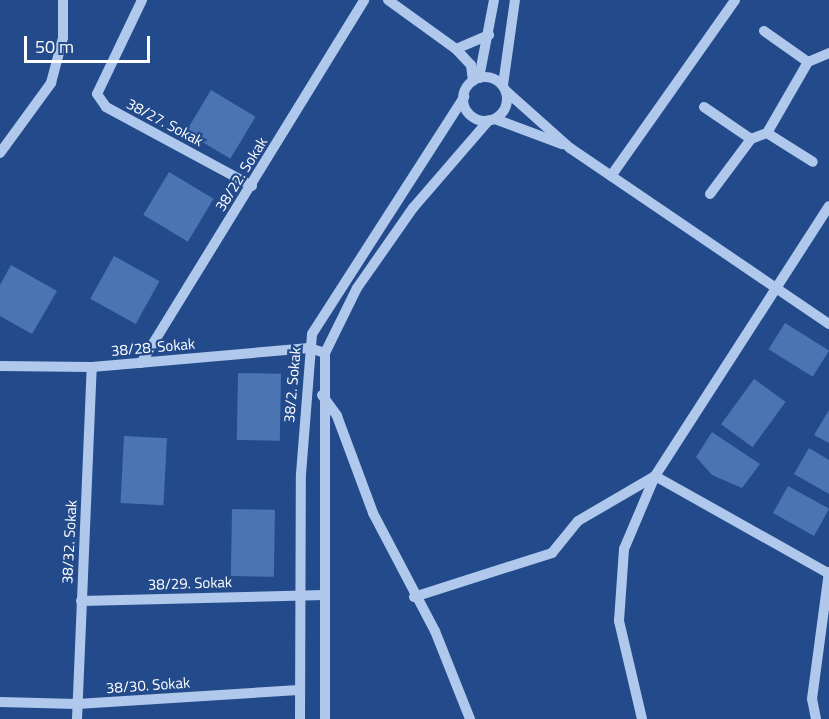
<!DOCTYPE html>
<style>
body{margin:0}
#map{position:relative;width:829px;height:719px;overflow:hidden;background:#234b8c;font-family:"Titillium Web",sans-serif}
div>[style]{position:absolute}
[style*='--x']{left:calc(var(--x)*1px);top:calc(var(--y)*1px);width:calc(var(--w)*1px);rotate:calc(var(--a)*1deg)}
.building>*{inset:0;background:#4b74b3;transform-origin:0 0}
.minor>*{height:10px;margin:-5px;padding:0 5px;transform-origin:5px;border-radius:5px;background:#b0c8eb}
.minor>.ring{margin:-5px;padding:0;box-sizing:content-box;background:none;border:10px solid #b0c8eb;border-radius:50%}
span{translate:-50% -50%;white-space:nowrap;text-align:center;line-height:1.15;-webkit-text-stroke:4.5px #234b8c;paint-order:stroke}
.street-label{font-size:15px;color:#fff}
.scale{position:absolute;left:24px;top:36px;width:126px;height:27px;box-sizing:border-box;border:3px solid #fff;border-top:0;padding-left:8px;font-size:18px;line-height:21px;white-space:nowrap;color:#fff;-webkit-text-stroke:4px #234b8c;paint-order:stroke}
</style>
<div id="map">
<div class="building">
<div style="left:211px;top:90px;width:52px;height:49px;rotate:31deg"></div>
<div style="left:169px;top:172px;width:52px;height:50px;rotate:31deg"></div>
<div style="left:114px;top:256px;width:52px;height:49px;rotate:29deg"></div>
<div style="clip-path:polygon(11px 265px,57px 291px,32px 334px,0 316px,0 285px)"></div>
<div style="left:785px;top:323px;width:52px;height:31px;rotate:32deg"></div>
<div style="left:238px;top:373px;width:43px;height:67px;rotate:1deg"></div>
<div style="left:754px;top:379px;width:39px;height:56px;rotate:36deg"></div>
<div style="clip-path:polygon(829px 410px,829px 443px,814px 435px)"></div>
<div style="clip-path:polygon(712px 432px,760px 464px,742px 488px,712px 475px,696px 457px)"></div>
<div style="left:124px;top:436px;width:43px;height:67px;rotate:3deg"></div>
<div style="clip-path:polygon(809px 448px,829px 460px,829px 494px,794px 474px)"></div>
<div style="left:788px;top:486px;width:47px;height:31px;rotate:29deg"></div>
<div style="left:232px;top:509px;width:43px;height:67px;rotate:1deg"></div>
</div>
<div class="minor">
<div style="--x:142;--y:0;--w:104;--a:115.6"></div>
<div style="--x:97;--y:94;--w:16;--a:55"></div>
<div style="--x:106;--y:107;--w:166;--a:28.4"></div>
<div style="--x:388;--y:0;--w:84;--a:35.8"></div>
<div style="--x:456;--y:49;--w:22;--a:47"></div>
<div style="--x:471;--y:65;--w:16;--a:83"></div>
<div style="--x:764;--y:31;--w:54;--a:35.2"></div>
<div style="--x:456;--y:49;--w:36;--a:-23"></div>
<div class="ring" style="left:463px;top:77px;width:34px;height:34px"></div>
<div style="--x:479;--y:78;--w:79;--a:-79.1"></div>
<div style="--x:503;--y:85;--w:86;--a:-82"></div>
<div style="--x:506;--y:91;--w:86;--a:41.7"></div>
<div style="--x:570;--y:148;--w:313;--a:34.2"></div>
<div style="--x:704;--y:107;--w:57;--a:34.2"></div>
<div style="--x:495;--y:119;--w:72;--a:20.5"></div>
<div style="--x:767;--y:133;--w:54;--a:32.2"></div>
<div style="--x:0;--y:153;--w:87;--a:-53.9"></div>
<div style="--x:51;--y:83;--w:47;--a:-75.1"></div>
<div style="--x:63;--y:38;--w:38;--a:-90"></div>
<div style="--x:611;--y:176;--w:215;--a:-54.8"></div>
<div style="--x:710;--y:194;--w:69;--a:-53.3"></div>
<div style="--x:751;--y:139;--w:17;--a:-21"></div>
<div style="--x:767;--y:133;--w:82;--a:-60"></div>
<div style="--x:808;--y:62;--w:23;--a:-23"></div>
<div style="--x:141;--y:363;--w:426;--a:-58.4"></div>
<div style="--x:0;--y:366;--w:92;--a:0.6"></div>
<div style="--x:92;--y:367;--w:218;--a:-5"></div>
<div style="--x:309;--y:348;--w:17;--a:17"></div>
<div style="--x:322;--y:395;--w:26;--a:54"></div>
<div style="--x:337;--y:416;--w:103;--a:69.6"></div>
<div style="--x:373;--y:513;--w:133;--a:62.3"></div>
<div style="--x:435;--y:631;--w:95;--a:68.3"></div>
<div style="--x:414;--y:597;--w:145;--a:-17.7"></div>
<div style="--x:552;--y:553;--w:41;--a:-50.9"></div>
<div style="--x:578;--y:521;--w:89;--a:-30.3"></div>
<div style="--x:655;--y:476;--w:198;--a:29.3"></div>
<div style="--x:81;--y:601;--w:243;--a:-1.4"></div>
<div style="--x:0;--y:702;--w:77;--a:1.5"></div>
<div style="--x:77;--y:704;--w:222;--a:-3.6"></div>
<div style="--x:77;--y:719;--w:352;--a:-87.6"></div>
<div style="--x:300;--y:719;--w:245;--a:-89.8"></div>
<div style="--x:301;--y:474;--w:140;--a:-85.5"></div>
<div style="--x:312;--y:334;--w:282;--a:-57.3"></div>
<div style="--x:325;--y:719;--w:366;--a:-90"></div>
<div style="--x:325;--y:353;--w:72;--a:-63.8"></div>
<div style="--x:357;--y:288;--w:98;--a:-55"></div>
<div style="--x:413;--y:208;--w:116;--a:-49.2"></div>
<div style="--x:642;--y:719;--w:101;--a:-103.2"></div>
<div style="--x:619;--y:621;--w:72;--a:-86"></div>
<div style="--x:624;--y:549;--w:79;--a:-67"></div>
<div style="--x:655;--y:476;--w:321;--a:-57.2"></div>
<div style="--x:816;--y:719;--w:20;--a:-101"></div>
<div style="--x:812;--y:699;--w:128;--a:-82.4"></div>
</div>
<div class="street-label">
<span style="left:165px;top:122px;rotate:28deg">38/27. Sokak</span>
<span style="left:241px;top:174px;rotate:-58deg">38/22. Sokak</span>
<span style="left:153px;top:347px;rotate:-5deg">38/28. Sokak</span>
<span style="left:292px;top:385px;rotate:-85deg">38/2. Sokak</span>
<span style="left:69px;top:542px;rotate:-87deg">38/32. Sokak</span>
<span style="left:190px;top:583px;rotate:-2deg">38/29. Sokak</span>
<span style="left:148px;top:685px;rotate:-4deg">38/30. Sokak</span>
</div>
<div class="scale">50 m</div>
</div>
